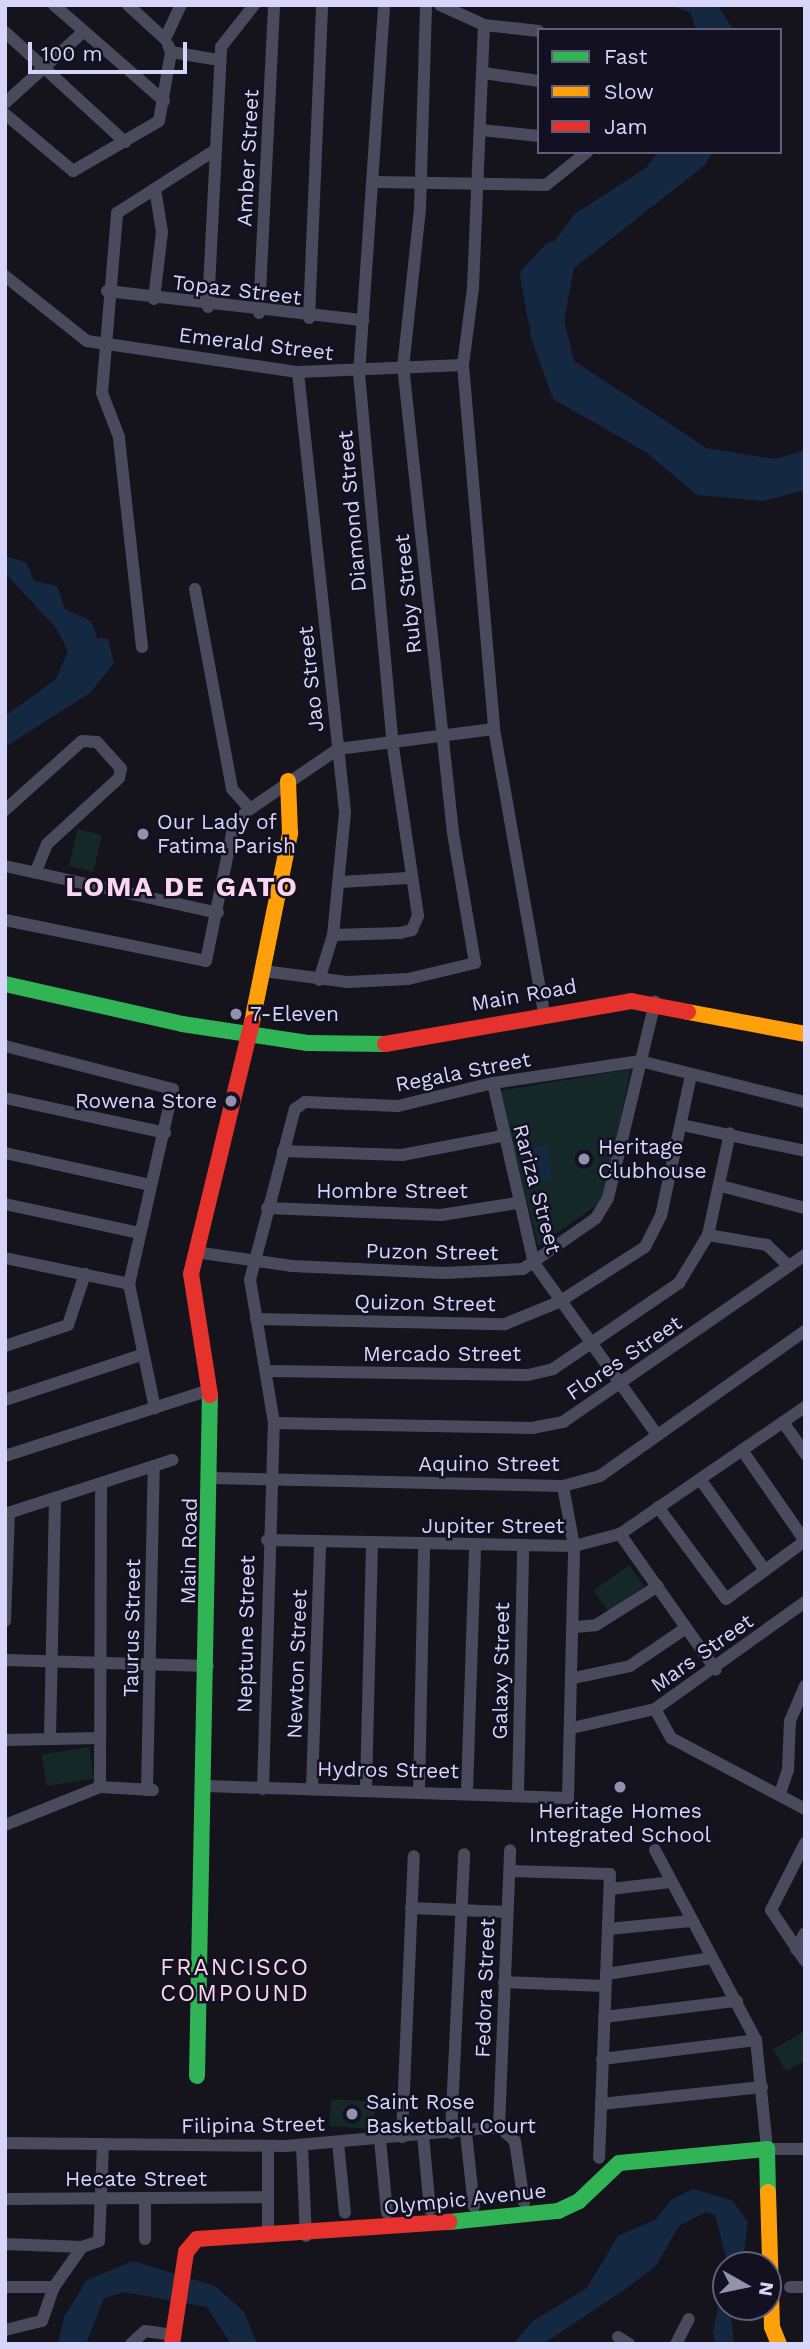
<!DOCTYPE html>
<style>
body{margin:0}
#map{position:relative;width:810px;height:2349px;overflow:hidden;background:#15141d;font-family:"Work Sans",sans-serif}
div>[style]{position:absolute}
[style*='--x']{left:calc(var(--x)*1px);top:calc(var(--y)*1px);width:calc(var(--w)*1px);rotate:calc(var(--a)*1deg)}
.green>*{inset:0;background:#142827;transform-origin:0 0}
.water>*{inset:0;background:#152842;transform-origin:0 0}
.river>*{height:19px;margin:-9.5px;padding:0 9.5px;transform-origin:9.5px;border-radius:9.5px;background:#152842}
.street>*{height:12px;margin:-6px;padding:0 6px;transform-origin:6px;border-radius:6px;background:#4a4a5d}
.fast>*{height:16px;margin:-8px;padding:0 8px;transform-origin:8px;border-radius:8px;background:#30b455}
.slow>*{height:16px;margin:-8px;padding:0 8px;transform-origin:8px;border-radius:8px;background:#ff9f0a}
.jam>*{height:16px;margin:-8px;padding:0 8px;transform-origin:8px;border-radius:8px;background:#e5322d}
.dots>*{width:19px;height:19px;translate:-50% -50%;box-sizing:border-box;border:4px solid #121021;border-radius:50%}
span{translate:-50% -50%;white-space:nowrap;text-align:center;line-height:1.15;-webkit-text-stroke:5px #121021;paint-order:stroke}
.street-label{font-size:21px;color:#d8d5fa}
.poi-label{font-size:21px;color:#d8d5fa}
.left{translate:0 -50%;text-align:left}
.right{translate:-100% -50%;text-align:right}
.neighbourhood-label{font-size:23px;color:#fbd7ef;letter-spacing:2px}
.district-label{font-size:28px;color:#fbd7ef;font-weight:700;letter-spacing:2px}
.frame{position:absolute;inset:0;border:7px solid #d8d5fa;pointer-events:none}
.legend{position:absolute;left:537px;top:28px;width:245px;height:126px;box-sizing:border-box;background:#121021;border:2px solid #615f78;margin:0;padding:9px 12px;list-style:none;font-size:21px;color:#d8d5fa}
.legend li{display:flex;align-items:center;gap:14px;height:35px}
.legend b{width:35px;border:2px solid #615f78}
.north{position:absolute;left:712px;top:2251px;width:70px;height:70px;box-sizing:border-box;background:#121021;border:2px solid #615f78;border-radius:50%;rotate:99deg;font-size:19px;font-weight:700;line-height:28px;text-align:center;color:#d8d5fa}
.north::after{content:'';display:block;margin:auto;width:24px;height:32px;background:#9491ad;clip-path:polygon(50% 0,100% 100%,50% 72%,0 100%)}
.scale{position:absolute;left:28px;top:42px;width:159px;height:32px;box-sizing:border-box;border:4px solid #d8d5fa;border-top:0;padding-left:9px;font-size:21px;line-height:24px;white-space:nowrap;color:#d8d5fa;-webkit-text-stroke:5px #121021;paint-order:stroke}
</style>
<div id="map">
<div class="green">
<div style="left:78px;top:829px;width:25px;height:38px;rotate:14deg"></div>
<div style="clip-path:polygon(631px 1069px,604px 1200px,538px 1246px,499px 1091px)"></div>
<div style="left:629px;top:1565px;width:26px;height:44px;rotate:54deg"></div>
<div style="left:89px;top:1747px;width:32px;height:48px;rotate:81deg"></div>
<div style="clip-path:polygon(805px 2031px,805px 2061px,786px 2071px,773px 2049px)"></div>
<div style="left:331px;top:2099px;width:44px;height:27px;rotate:4deg"></div>
</div>
<div class="water">
<div style="clip-path:polygon(670px 5px,717px 5px,734px 30px,696px 30px,691px 13px)"></div>
<div style="clip-path:polygon(658px 152px,712px 152px,705px 165px,574px 268px,564px 320px,574px 361px,740px 470px,805px 450px,805px 490px,763px 501px,697px 495px,646px 452px,553px 399px,530px 335px,535px 267px,575px 214px,647px 167px)"></div>
<div style="clip-path:polygon(5px 556px,26px 562px,34px 581px,57px 586px,65px 609px,91px 621px,97px 638px,108px 639px,114px 663px,90px 693px,5px 747px,5px 716px,56px 679px,68px 651px,57px 629px,5px 573px)"></div>
<div style="left:547px;top:1145px;width:34px;height:17px;rotate:80deg"></div>
<div style="clip-path:polygon(693px 2189px,732px 2200px,748px 2222px,742px 2265px,728px 2265px,715px 2215px,706px 2212px,679px 2226px,656px 2266px,624px 2290px,543px 2344px,513px 2344px,533px 2321px,587px 2288px,618px 2236px,655px 2220px,671px 2200px)"></div>
<div style="clip-path:polygon(133px 2261px,215px 2286px,244px 2312px,257px 2344px,231px 2344px,207px 2307px,124px 2292px,104px 2298px,86px 2344px,58px 2344px,64px 2317px,87px 2280px)"></div>
<div style="clip-path:polygon(726px 2270px,734px 2344px,715px 2344px,713px 2332px)"></div>
</div>
<div class="river">
<div style="--x:537;--y:319;--w:45;--a:-100.3"></div>
<div style="--x:529;--y:275;--w:34;--a:-47"></div>
<div style="--x:704;--y:457;--w:82;--a:9.1"></div>
<div style="--x:785;--y:470;--w:21;--a:-19"></div>
</div>
<div class="street">
<div style="--x:54;--y:5;--w:146;--a:41.1"></div>
<div style="--x:128;--y:5;--w:50;--a:42.6"></div>
<div style="--x:165;--y:39;--w:38;--a:-65"></div>
<div style="--x:440;--y:5;--w:48;--a:24.4"></div>
<div style="--x:484;--y:25;--w:55;--a:6.2"></div>
<div style="--x:484;--y:25;--w:263;--a:92.4"></div>
<div style="--x:473;--y:288;--w:78;--a:97.4"></div>
<div style="--x:463;--y:365;--w:365;--a:85.1"></div>
<div style="--x:494;--y:729;--w:288;--a:80"></div>
<div style="--x:5;--y:32;--w:163;--a:42.5"></div>
<div style="--x:168;--y:45;--w:8;--a:67"></div>
<div style="--x:171;--y:52;--w:49;--a:9.5"></div>
<div style="--x:483;--y:73;--w:57;--a:8.1"></div>
<div style="--x:5;--y:103;--w:105;--a:-42.3"></div>
<div style="--x:5;--y:114;--w:89;--a:40"></div>
<div style="--x:73;--y:171;--w:99;--a:-30.2"></div>
<div style="--x:159;--y:121;--w:70;--a:-80.1"></div>
<div style="--x:481;--y:130;--w:58;--a:5.9"></div>
<div style="--x:375;--y:182;--w:171;--a:1"></div>
<div style="--x:546;--y:185;--w:53;--a:-38.8"></div>
<div style="--x:5;--y:276;--w:105;--a:38.4"></div>
<div style="--x:87;--y:341;--w:213;--a:8.4"></div>
<div style="--x:298;--y:372;--w:165;--a:-2.4"></div>
<div style="--x:107;--y:291;--w:258;--a:6.5"></div>
<div style="--x:154;--y:299;--w:67;--a:-83.2"></div>
<div style="--x:162;--y:232;--w:44;--a:-99.2"></div>
<div style="--x:208;--y:307;--w:260;--a:-87.1"></div>
<div style="--x:221;--y:47;--w:53;--a:-51.8"></div>
<div style="--x:259;--y:313;--w:308;--a:-87.2"></div>
<div style="--x:309;--y:318;--w:313;--a:-87.6"></div>
<div style="--x:298;--y:372;--w:443;--a:83.9"></div>
<div style="--x:345;--y:813;--w:123;--a:95.6"></div>
<div style="--x:333;--y:935;--w:47;--a:107.3"></div>
<div style="--x:195;--y:589;--w:203;--a:79.5"></div>
<div style="--x:232;--y:789;--w:27;--a:48"></div>
<div style="--x:142;--y:647;--w:211;--a:-96.3"></div>
<div style="--x:119;--y:437;--w:47;--a:-111.1"></div>
<div style="--x:102;--y:393;--w:181;--a:-85.2"></div>
<div style="--x:117;--y:213;--w:113;--a:-32.7"></div>
<div style="--x:5;--y:810;--w:103;--a:-41.9"></div>
<div style="--x:82;--y:741;--w:15;--a:4"></div>
<div style="--x:97;--y:742;--w:36;--a:48"></div>
<div style="--x:121;--y:769;--w:9;--a:103"></div>
<div style="--x:119;--y:778;--w:98;--a:137.5"></div>
<div style="--x:47;--y:844;--w:31;--a:112"></div>
<div style="--x:5;--y:866;--w:218;--a:12.4"></div>
<div style="--x:340;--y:882;--w:68;--a:-3.4"></div>
<div style="--x:5;--y:920;--w:205;--a:11.5"></div>
<div style="--x:206;--y:961;--w:141;--a:-78.5"></div>
<div style="--x:234;--y:823;--w:21;--a:-41"></div>
<div style="--x:250;--y:809;--w:107;--a:-34.3"></div>
<div style="--x:338;--y:749;--w:157;--a:-7.3"></div>
<div style="--x:333;--y:935;--w:67;--a:-1.7"></div>
<div style="--x:400;--y:933;--w:12;--a:-14"></div>
<div style="--x:412;--y:930;--w:15;--a:-67"></div>
<div style="--x:418;--y:916;--w:171;--a:-98.4"></div>
<div style="--x:393;--y:747;--w:375;--a:-95.2"></div>
<div style="--x:359;--y:374;--w:370;--a:-86.1"></div>
<div style="--x:264;--y:971;--w:85;--a:7.5"></div>
<div style="--x:348;--y:982;--w:60;--a:-2.9"></div>
<div style="--x:408;--y:979;--w:69;--a:-13.4"></div>
<div style="--x:475;--y:963;--w:132;--a:-99.6"></div>
<div style="--x:453;--y:833;--w:468;--a:-96.1"></div>
<div style="--x:403;--y:368;--w:160;--a:-83.9"></div>
<div style="--x:420;--y:209;--w:204;--a:-88.3"></div>
<div style="--x:5;--y:1046;--w:173;--a:14.4"></div>
<div style="--x:173;--y:1089;--w:200;--a:102.7"></div>
<div style="--x:129;--y:1284;--w:127;--a:78.2"></div>
<div style="--x:493;--y:1083;--w:185;--a:77.2"></div>
<div style="--x:534;--y:1263;--w:211;--a:54.4"></div>
<div style="--x:5;--y:1098;--w:164;--a:12.3"></div>
<div style="--x:682;--y:1125;--w:126;--a:11.9"></div>
<div style="--x:283;--y:1151;--w:119;--a:1.9"></div>
<div style="--x:402;--y:1155;--w:102;--a:-10.8"></div>
<div style="--x:5;--y:1153;--w:148;--a:12.4"></div>
<div style="--x:721;--y:1186;--w:87;--a:14.7"></div>
<div style="--x:5;--y:1204;--w:137;--a:12.2"></div>
<div style="--x:267;--y:1208;--w:174;--a:2.3"></div>
<div style="--x:441;--y:1215;--w:77;--a:-9"></div>
<div style="--x:708;--y:1235;--w:60;--a:9.6"></div>
<div style="--x:767;--y:1245;--w:30;--a:44"></div>
<div style="--x:195;--y:1252;--w:98;--a:8.2"></div>
<div style="--x:292;--y:1266;--w:152;--a:2.6"></div>
<div style="--x:444;--y:1273;--w:79;--a:-2.9"></div>
<div style="--x:523;--y:1269;--w:89;--a:-34.9"></div>
<div style="--x:596;--y:1218;--w:23;--a:-59"></div>
<div style="--x:608;--y:1198;--w:202;--a:-76.5"></div>
<div style="--x:5;--y:1258;--w:127;--a:11.8"></div>
<div style="--x:256;--y:1319;--w:249;--a:1.2"></div>
<div style="--x:505;--y:1324;--w:58;--a:-22.2"></div>
<div style="--x:559;--y:1302;--w:102;--a:-32.6"></div>
<div style="--x:645;--y:1247;--w:35;--a:-63"></div>
<div style="--x:661;--y:1216;--w:144;--a:-78"></div>
<div style="--x:5;--y:1346;--w:66;--a:-18.4"></div>
<div style="--x:68;--y:1325;--w:54;--a:-71.6"></div>
<div style="--x:270;--y:1371;--w:258;--a:0.9"></div>
<div style="--x:528;--y:1375;--w:26;--a:-13"></div>
<div style="--x:553;--y:1369;--w:153;--a:-34.3"></div>
<div style="--x:679;--y:1283;--w:56;--a:-58.9"></div>
<div style="--x:708;--y:1235;--w:104;--a:-77.8"></div>
<div style="--x:5;--y:1400;--w:143;--a:-18.3"></div>
<div style="--x:783;--y:1422;--w:39;--a:55"></div>
<div style="--x:274;--y:1423;--w:258;--a:1.1"></div>
<div style="--x:532;--y:1428;--w:32;--a:-11"></div>
<div style="--x:563;--y:1422;--w:294;--a:-34.6"></div>
<div style="--x:742;--y:1450;--w:111;--a:55.3"></div>
<div style="--x:5;--y:1456;--w:214;--a:-17.9"></div>
<div style="--x:211;--y:1478;--w:352;--a:1.3"></div>
<div style="--x:563;--y:1486;--w:38;--a:-15"></div>
<div style="--x:600;--y:1476;--w:251;--a:-35.3"></div>
<div style="--x:700;--y:1479;--w:112;--a:54.5"></div>
<div style="--x:658;--y:1507;--w:114;--a:53.5"></div>
<div style="--x:726;--y:1599;--w:98;--a:-36.3"></div>
<div style="--x:5;--y:1514;--w:176;--a:-17.9"></div>
<div style="--x:620;--y:1534;--w:166;--a:54.8"></div>
<div style="--x:267;--y:1540;--w:307;--a:1.1"></div>
<div style="--x:574;--y:1546;--w:48;--a:-14.6"></div>
<div style="--x:620;--y:1534;--w:224;--a:-34.5"></div>
<div style="--x:5;--y:1621;--w:107;--a:-87.9"></div>
<div style="--x:575;--y:1627;--w:21;--a:-5"></div>
<div style="--x:596;--y:1625;--w:73;--a:-32.2"></div>
<div style="--x:5;--y:1660;--w:203;--a:1.7"></div>
<div style="--x:574;--y:1678;--w:57;--a:-12.1"></div>
<div style="--x:630;--y:1666;--w:68;--a:-34.2"></div>
<div style="--x:655;--y:1709;--w:33;--a:61"></div>
<div style="--x:671;--y:1738;--w:152;--a:27.9"></div>
<div style="--x:572;--y:1728;--w:85;--a:-12.9"></div>
<div style="--x:655;--y:1709;--w:184;--a:-35.5"></div>
<div style="--x:50;--y:1738;--w:239;--a:-88.8"></div>
<div style="--x:5;--y:1740;--w:94;--a:-1.2"></div>
<div style="--x:206;--y:1786;--w:362;--a:1.9"></div>
<div style="--x:568;--y:1798;--w:252;--a:-88.6"></div>
<div style="--x:574;--y:1546;--w:61;--a:-100.4"></div>
<div style="--x:100;--y:1787;--w:304;--a:-89.8"></div>
<div style="--x:312;--y:1788;--w:247;--a:-88.1"></div>
<div style="--x:263;--y:1789;--w:366;--a:-88.3"></div>
<div style="--x:274;--y:1423;--w:145;--a:-99.5"></div>
<div style="--x:250;--y:1280;--w:177;--a:-75.3"></div>
<div style="--x:295;--y:1109;--w:12;--a:-35"></div>
<div style="--x:305;--y:1102;--w:93;--a:2.5"></div>
<div style="--x:398;--y:1106;--w:98;--a:-13.6"></div>
<div style="--x:493;--y:1083;--w:149;--a:-8.5"></div>
<div style="--x:640;--y:1061;--w:170;--a:14"></div>
<div style="--x:366;--y:1789;--w:247;--a:-88.6"></div>
<div style="--x:147;--y:1790;--w:322;--a:-88.8"></div>
<div style="--x:419;--y:1790;--w:245;--a:-88.8"></div>
<div style="--x:467;--y:1791;--w:244;--a:-88.1"></div>
<div style="--x:518;--y:1794;--w:246;--a:-88.8"></div>
<div style="--x:780;--y:1794;--w:25;--a:-72"></div>
<div style="--x:788;--y:1770;--w:49;--a:-87.7"></div>
<div style="--x:790;--y:1721;--w:38;--a:-67"></div>
<div style="--x:5;--y:1825;--w:102;--a:-21.8"></div>
<div style="--x:100;--y:1787;--w:53;--a:3.2"></div>
<div style="--x:805;--y:1843;--w:75;--a:116.9"></div>
<div style="--x:771;--y:1910;--w:61;--a:56.3"></div>
<div style="--x:655;--y:1850;--w:215;--a:62"></div>
<div style="--x:756;--y:2040;--w:110;--a:84.2"></div>
<div style="--x:767;--y:2149;--w:38;--a:0"></div>
<div style="--x:510;--y:1871;--w:100;--a:1.7"></div>
<div style="--x:610;--y:1874;--w:284;--a:92.2"></div>
<div style="--x:610;--y:1889;--w:61;--a:-6.5"></div>
<div style="--x:411;--y:1908;--w:96;--a:2.4"></div>
<div style="--x:608;--y:1929;--w:83;--a:-5.5"></div>
<div style="--x:796;--y:1949;--w:18;--a:-61"></div>
<div style="--x:606;--y:1974;--w:107;--a:-8.6"></div>
<div style="--x:504;--y:1982;--w:101;--a:2.3"></div>
<div style="--x:604;--y:2017;--w:134;--a:-6.9"></div>
<div style="--x:602;--y:2059;--w:155;--a:-7"></div>
<div style="--x:601;--y:2104;--w:162;--a:-6"></div>
<div style="--x:499;--y:2127;--w:277;--a:-87.7"></div>
<div style="--x:499;--y:2127;--w:21;--a:41"></div>
<div style="--x:515;--y:2141;--w:62;--a:81.6"></div>
<div style="--x:451;--y:2133;--w:279;--a:-87.3"></div>
<div style="--x:466;--y:2133;--w:74;--a:83.8"></div>
<div style="--x:423;--y:2135;--w:75;--a:84.7"></div>
<div style="--x:402;--y:2137;--w:281;--a:-87.6"></div>
<div style="--x:380;--y:2139;--w:74;--a:84.6"></div>
<div style="--x:5;--y:2143;--w:281;--a:0.6"></div>
<div style="--x:286;--y:2146;--w:214;--a:-5.1"></div>
<div style="--x:338;--y:2143;--w:70;--a:84.3"></div>
<div style="--x:302;--y:2146;--w:90;--a:87.5"></div>
<div style="--x:145;--y:2198;--w:41;--a:90"></div>
<div style="--x:5;--y:2199;--w:263;--a:-0.4"></div>
<div style="--x:268;--y:2228;--w:82;--a:-90"></div>
<div style="--x:5;--y:2244;--w:77;--a:2.2"></div>
<div style="--x:5;--y:2287;--w:49;--a:0"></div>
<div style="--x:790;--y:2287;--w:15;--a:0"></div>
<div style="--x:5;--y:2330;--w:38;--a:-14"></div>
<div style="--x:42;--y:2321;--w:36;--a:-71"></div>
<div style="--x:54;--y:2287;--w:49;--a:-55"></div>
<div style="--x:82;--y:2247;--w:18;--a:-19"></div>
<div style="--x:99;--y:2241;--w:96;--a:-87.6"></div>
<div style="--x:618;--y:2337;--w:13;--a:32"></div>
<div style="--x:131;--y:2344;--w:19;--a:-43"></div>
<div style="--x:145;--y:2331;--w:29;--a:8"></div>
<div style="--x:676;--y:2344;--w:28;--a:-63"></div>
</div>
<div class="fast">
<div style="--x:5;--y:984;--w:181;--a:12.7"></div>
<div style="--x:182;--y:1024;--w:127;--a:8.6"></div>
<div style="--x:308;--y:1043;--w:77;--a:0.7"></div>
<div style="--x:197;--y:2076;--w:681;--a:-88.91"></div>
<div style="--x:449;--y:2222;--w:110;--a:-5.8"></div>
<div style="--x:558;--y:2211;--w:23;--a:-25"></div>
<div style="--x:579;--y:2201;--w:55;--a:-43.5"></div>
<div style="--x:619;--y:2163;--w:149;--a:-5.4"></div>
<div style="--x:767;--y:2149;--w:43;--a:88.7"></div>
</div>
<div class="slow">
<div style="--x:688;--y:1012;--w:119;--a:10.6"></div>
<div style="--x:252;--y:1022;--w:193;--a:-78.6"></div>
<div style="--x:290;--y:833;--w:52;--a:-92.2"></div>
<div style="--x:768;--y:2192;--w:135;--a:88.3"></div>
<div style="--x:772;--y:2327;--w:18;--a:68"></div>
</div>
<div class="jam">
<div style="--x:385;--y:1044;--w:250;--a:-9.9"></div>
<div style="--x:631;--y:1001;--w:58;--a:10.9"></div>
<div style="--x:210;--y:1395;--w:122;--a:-98.9"></div>
<div style="--x:191;--y:1274;--w:259;--a:-76.4"></div>
<div style="--x:172;--y:2344;--w:93;--a:-81.3"></div>
<div style="--x:186;--y:2252;--w:17;--a:-50"></div>
<div style="--x:197;--y:2239;--w:253;--a:-3.9"></div>
</div>
<div class="dots">
<div style="left:143px;top:834px;background:#9491ad"></div>
<div style="left:236px;top:1014px;background:#9491ad"></div>
<div style="left:231px;top:1101px;background:#9491ad"></div>
<div style="left:584px;top:1159px;background:#9491ad"></div>
<div style="left:620px;top:1787px;background:#9491ad"></div>
<div style="left:352px;top:2114px;background:#9491ad"></div>
</div>
<div class="street-label">
<span style="left:248px;top:158px;rotate:-87deg">Amber Street</span>
<span style="left:237px;top:290px;rotate:7deg">Topaz Street</span>
<span style="left:256px;top:344px;rotate:7deg">Emerald Street</span>
<span style="left:352px;top:511px;rotate:-95deg">Diamond Street</span>
<span style="left:408px;top:594px;rotate:-96deg">Ruby Street</span>
<span style="left:311px;top:679px;rotate:-96deg">Jao Street</span>
<span style="left:524px;top:995px;rotate:-10deg">Main Road</span>
<span style="left:463px;top:1072px;rotate:-11deg">Regala Street</span>
<span style="left:537px;top:1189px;rotate:75deg">Rariza Street</span>
<span style="left:392px;top:1191px">Hombre Street</span>
<span style="left:432px;top:1252px;rotate:1deg">Puzon Street</span>
<span style="left:425px;top:1303px;rotate:1deg">Quizon Street</span>
<span style="left:442px;top:1354px">Mercado Street</span>
<span style="left:624px;top:1358px;rotate:-34deg">Flores Street</span>
<span style="left:489px;top:1464px">Aquino Street</span>
<span style="left:493px;top:1526px">Jupiter Street</span>
<span style="left:189px;top:1551px;rotate:-89deg">Main Road</span>
<span style="left:132px;top:1628px;rotate:-89deg">Taurus Street</span>
<span style="left:246px;top:1634px;rotate:-89deg">Neptune Street</span>
<span style="left:702px;top:1653px;rotate:-35deg">Mars Street</span>
<span style="left:297px;top:1664px;rotate:-88deg">Newton Street</span>
<span style="left:501px;top:1671px;rotate:-89deg">Galaxy Street</span>
<span style="left:388px;top:1770px;rotate:1deg">Hydros Street</span>
<span style="left:485px;top:1988px;rotate:-88deg">Fedora Street</span>
<span style="left:253px;top:2125px;rotate:-1deg">Filipina Street</span>
<span style="left:136px;top:2179px">Hecate Street</span>
<span style="left:465px;top:2199px;rotate:-6deg">Olympic Avenue</span>
</div>
<div class="poi-label">
<span class="left" style="left:157px;top:834px">Our Lady of<br>Fatima Parish</span>
<span class="left" style="left:250px;top:1014px">7-Eleven</span>
<span class="right" style="left:217px;top:1101px">Rowena Store</span>
<span class="left" style="left:598px;top:1159px">Heritage<br>Clubhouse</span>
<span style="left:620px;top:1823px">Heritage Homes<br>Integrated School</span>
<span class="left" style="left:366px;top:2114px">Saint Rose<br>Basketball Court</span>
</div>
<div class="neighbourhood-label">
<span style="left:235px;top:1981px">FRANCISCO<br>COMPOUND</span>
</div>
<div class="district-label">
<span style="left:182px;top:887px">LOMA DE GATO</span>
</div>
<div class="frame"></div>
<ul class="legend">
<li><b style="height:9px;background:#30b455"></b>Fast</li>
<li><b style="height:9px;background:#ff9f0a"></b>Slow</li>
<li><b style="height:9px;background:#e5322d"></b>Jam</li>
</ul>
<div class="north">N</div>
<div class="scale">100 m</div>
</div>
